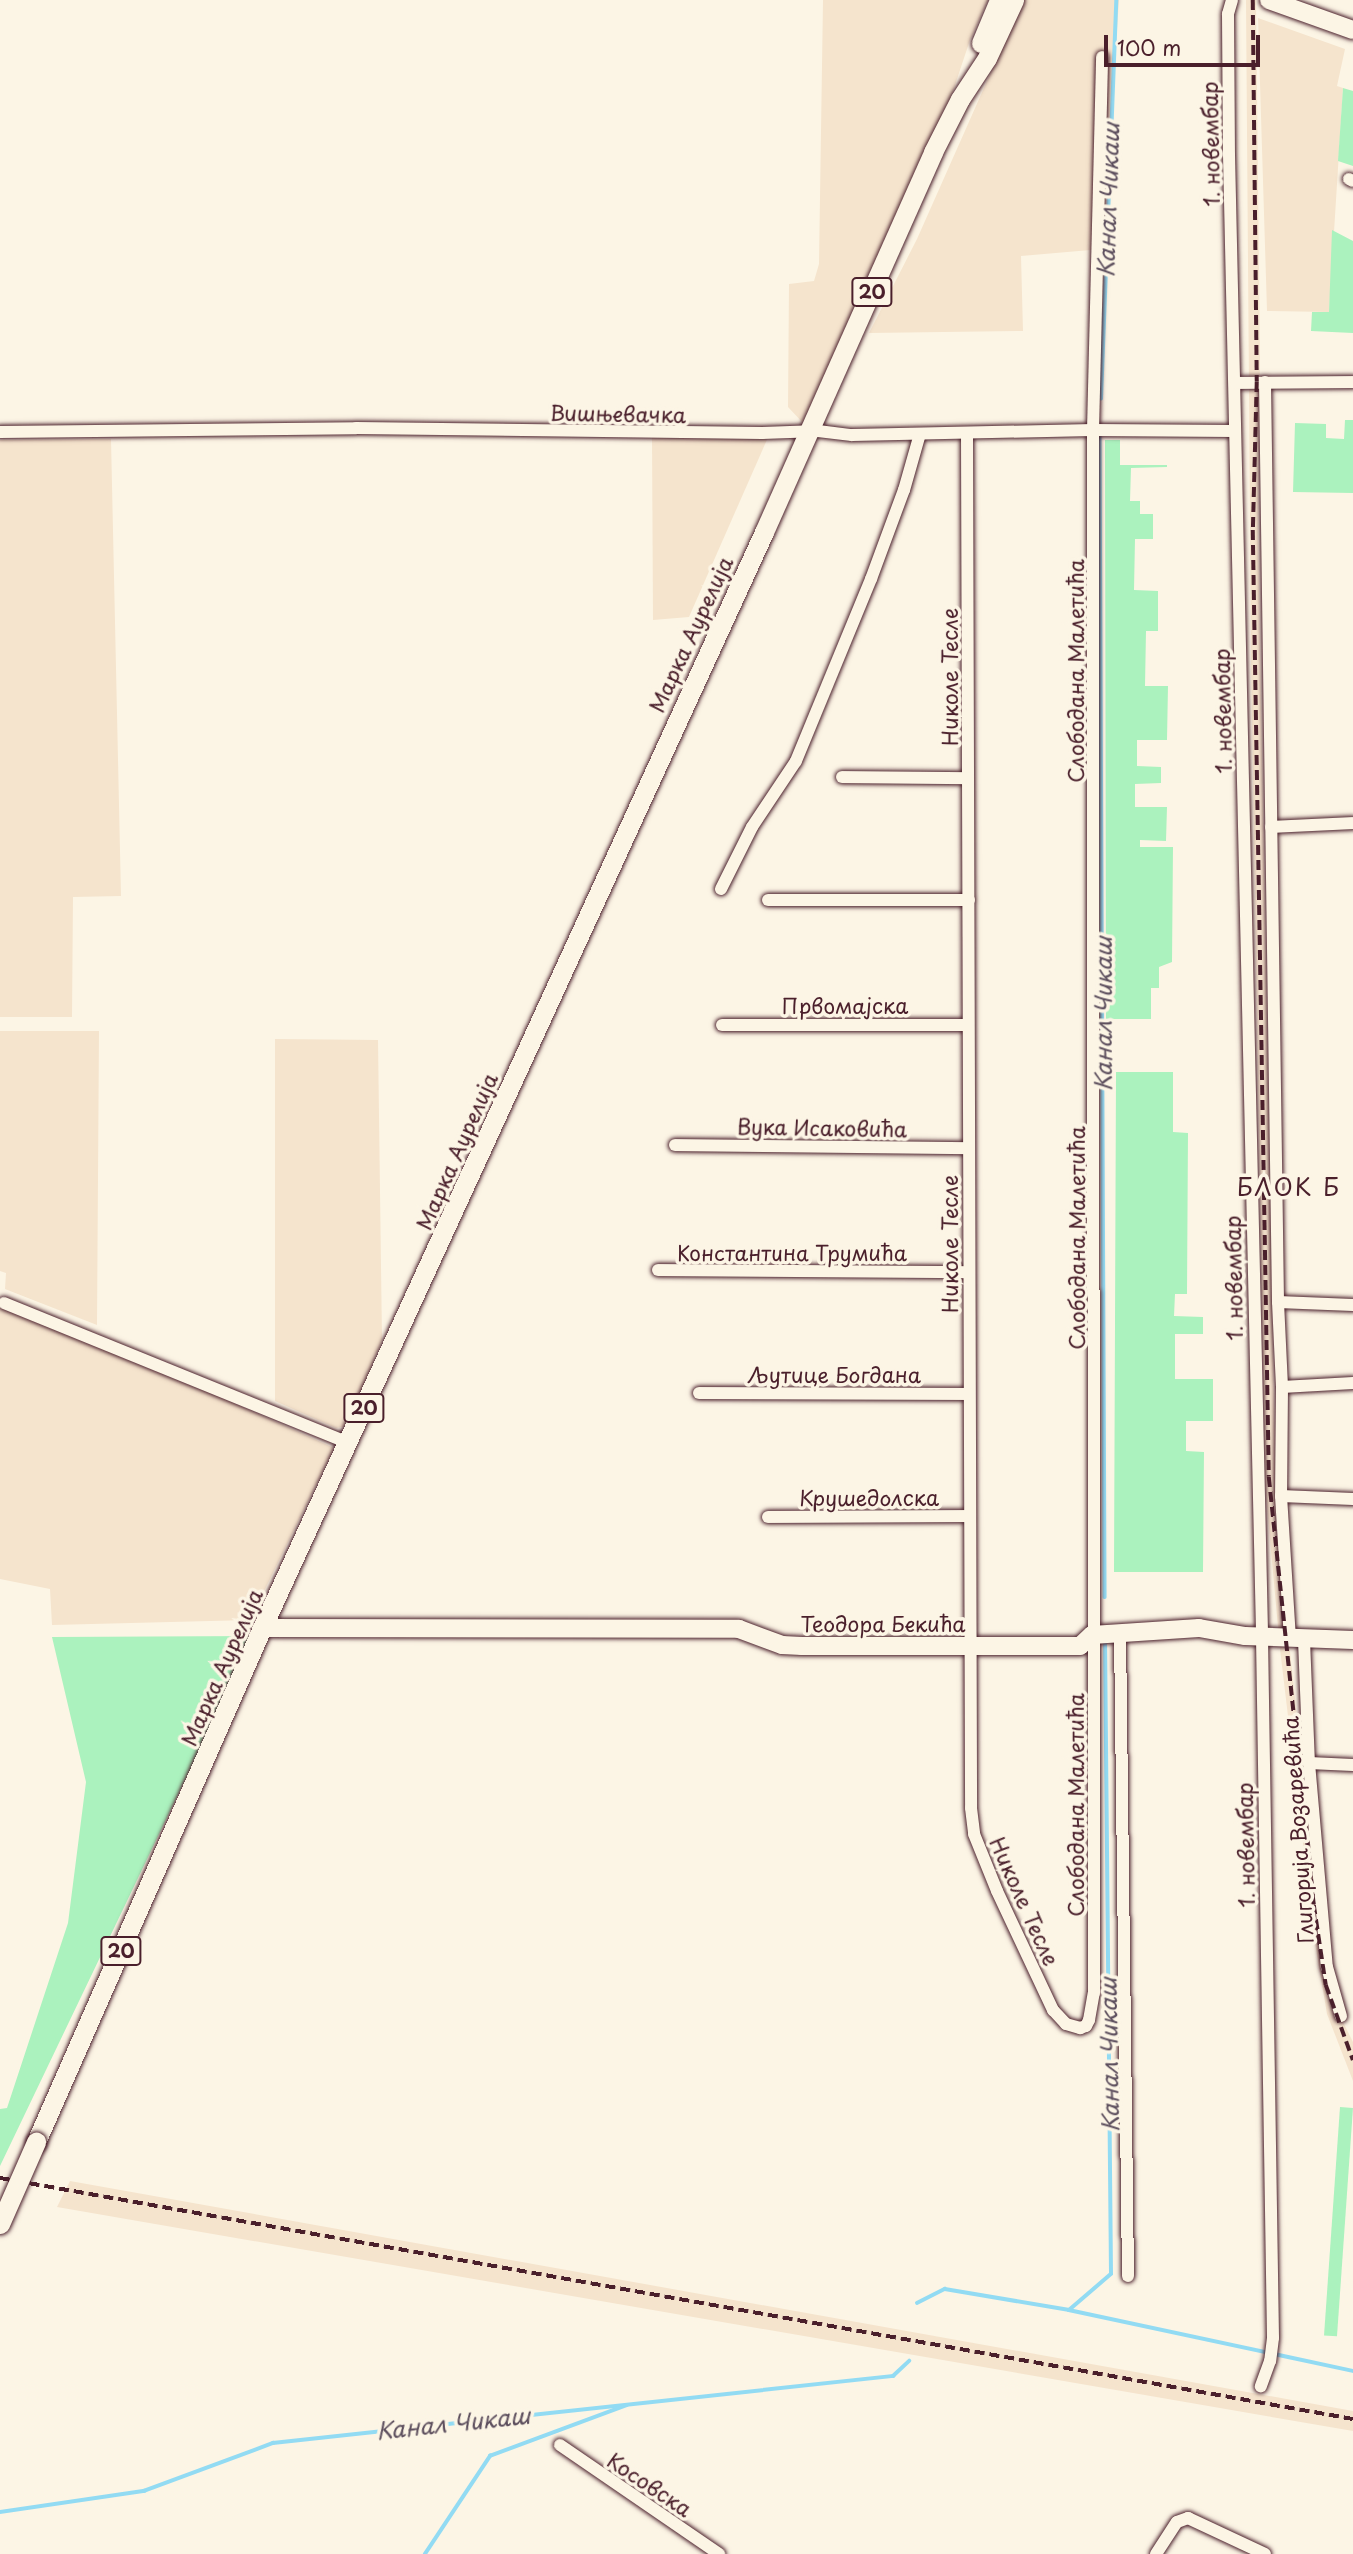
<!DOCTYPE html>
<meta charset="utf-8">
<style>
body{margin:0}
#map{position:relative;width:1353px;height:2554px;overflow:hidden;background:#fcf5e5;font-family:"Playpen Sans",sans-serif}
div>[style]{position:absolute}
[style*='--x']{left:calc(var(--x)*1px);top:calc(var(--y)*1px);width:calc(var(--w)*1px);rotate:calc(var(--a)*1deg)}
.built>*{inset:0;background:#f5e4cd}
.green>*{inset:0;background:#abf2be;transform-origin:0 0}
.stream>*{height:3.5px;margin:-1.75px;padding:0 1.75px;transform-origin:1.75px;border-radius:1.75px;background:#92dbf3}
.roads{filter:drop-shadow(0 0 2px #4a1f2b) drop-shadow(0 0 2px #4a1f2b)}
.street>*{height:12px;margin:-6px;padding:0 6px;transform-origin:6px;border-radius:6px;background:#fcf5e5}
.secondary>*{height:18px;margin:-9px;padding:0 9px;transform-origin:9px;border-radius:9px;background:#fcf5e5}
.primary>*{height:19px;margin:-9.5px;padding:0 9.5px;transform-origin:9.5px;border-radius:9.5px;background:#fcf5e5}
.rail>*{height:3.5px;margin-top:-1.75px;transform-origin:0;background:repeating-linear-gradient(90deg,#4a1f2b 0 10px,transparent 0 15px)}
.bridges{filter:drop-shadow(0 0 2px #4a1f2b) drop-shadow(0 0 2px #4a1f2b)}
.primary-bridge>*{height:19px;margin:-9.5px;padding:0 9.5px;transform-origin:9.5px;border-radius:9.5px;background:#fcf5e5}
span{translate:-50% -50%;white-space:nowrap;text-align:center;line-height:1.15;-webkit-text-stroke:7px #fcf5e5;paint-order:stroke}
.shield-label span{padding:2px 5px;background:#fcf5e5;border:2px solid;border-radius:5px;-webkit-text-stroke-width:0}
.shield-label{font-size:19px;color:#4a1f2b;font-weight:700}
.street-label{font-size:21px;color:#4a1f2b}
.water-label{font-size:23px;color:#5c4e5d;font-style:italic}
.quarter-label{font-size:24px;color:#4a1f2b;letter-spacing:2px}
.scale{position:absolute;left:1104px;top:35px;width:156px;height:32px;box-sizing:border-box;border:4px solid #4a1f2b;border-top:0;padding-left:9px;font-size:21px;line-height:24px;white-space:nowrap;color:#4a1f2b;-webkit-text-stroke:5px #fcf5e5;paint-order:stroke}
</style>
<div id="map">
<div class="built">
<div style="clip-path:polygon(823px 0,988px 0,970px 40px,949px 103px,803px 423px,788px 407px,789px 284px,814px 281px,819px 264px)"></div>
<div style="clip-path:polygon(1023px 0,1119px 0,1102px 249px,1021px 256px,1023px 331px,869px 333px,917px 239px)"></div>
<div style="clip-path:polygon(1246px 0,1256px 0,1260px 357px,1258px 538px,1276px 1520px,1309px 1830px,1335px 2006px,1353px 2042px,1353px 2081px,1327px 2014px,1315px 1943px,1280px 1649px,1265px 1484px,1251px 656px)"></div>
<div style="clip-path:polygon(1258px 18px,1345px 49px,1337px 86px,1343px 88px,1329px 312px,1267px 311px)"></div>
<div style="clip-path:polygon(652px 435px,769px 435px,689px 617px,653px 620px)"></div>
<div style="clip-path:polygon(111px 439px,121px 896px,73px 897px,72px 1017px,0 1017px,0 440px)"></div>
<div style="clip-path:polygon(0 1031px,99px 1031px,97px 1325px,5px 1289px,6px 1273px,0 1271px)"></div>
<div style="clip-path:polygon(275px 1039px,378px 1040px,382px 1340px,347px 1426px,336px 1428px,275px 1401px)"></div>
<div style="clip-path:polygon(0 1298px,334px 1448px,250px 1620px,52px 1625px,50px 1589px,0 1579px)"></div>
<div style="clip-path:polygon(70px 2181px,1353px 2411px,1353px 2431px,57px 2207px)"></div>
</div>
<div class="green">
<div style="clip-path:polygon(1343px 88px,1353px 91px,1353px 166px,1338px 161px)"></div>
<div style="clip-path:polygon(1332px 230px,1353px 241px,1353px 333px,1311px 331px,1312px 312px,1329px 312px)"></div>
<div style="clip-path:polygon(1345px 420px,1353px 420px,1353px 493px,1293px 492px,1295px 423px,1326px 424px,1326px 438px,1344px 439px)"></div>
<div style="clip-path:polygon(1105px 440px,1120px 440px,1120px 465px,1167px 465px,1167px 467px,1131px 468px,1130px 501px,1140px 501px,1140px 514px,1153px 514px,1153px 539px,1135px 539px,1134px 590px,1158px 591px,1158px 631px,1146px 631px,1145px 686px,1168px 686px,1167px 740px,1137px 740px,1137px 766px,1161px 767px,1161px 783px,1135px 784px,1135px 807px,1167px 807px,1166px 841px,1140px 840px,1140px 847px,1173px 847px,1172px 962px,1159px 967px,1159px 988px,1151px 988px,1151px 1019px,1106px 1019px)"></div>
<div style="clip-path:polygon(1116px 1072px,1173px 1072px,1173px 1132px,1188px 1133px,1187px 1294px,1175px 1294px,1174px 1316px,1203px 1317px,1203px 1334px,1175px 1334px,1175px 1379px,1213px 1379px,1213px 1421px,1186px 1421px,1186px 1451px,1204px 1452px,1203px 1572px,1114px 1572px)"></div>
<div style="clip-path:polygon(254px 1636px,0 2166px,0 2109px,7px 2108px,68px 1923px,86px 1782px,52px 1637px)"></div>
<div style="left:1340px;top:2107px;width:13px;height:229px;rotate:4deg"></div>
</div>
<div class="stream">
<div style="--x:1101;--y:399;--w:399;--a:-87.8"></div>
<div style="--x:1100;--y:433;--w:1164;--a:89.75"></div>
<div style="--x:917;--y:2303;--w:31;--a:-27"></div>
<div style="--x:945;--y:2289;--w:126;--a:9.6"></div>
<div style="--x:1069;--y:2310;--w:55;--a:-40.6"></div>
<div style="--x:1111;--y:2274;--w:633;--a:-90.54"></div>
<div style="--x:1069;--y:2310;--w:290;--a:12.1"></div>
<div style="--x:0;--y:2512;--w:146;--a:-8.3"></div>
<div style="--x:144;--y:2491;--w:138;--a:-20.4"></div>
<div style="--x:273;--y:2443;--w:624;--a:-6.17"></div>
<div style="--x:893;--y:2376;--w:22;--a:-43"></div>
<div style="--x:425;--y:2554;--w:118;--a:-56.4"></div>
<div style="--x:490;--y:2456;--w:146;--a:-20.4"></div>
</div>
<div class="roads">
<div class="street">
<div style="--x:1232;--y:0;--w:15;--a:106"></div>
<div style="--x:1228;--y:14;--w:141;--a:89.6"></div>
<div style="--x:1229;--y:155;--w:1482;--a:88.72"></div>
<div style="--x:1262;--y:1637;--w:701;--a:89.1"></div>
<div style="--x:1273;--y:2338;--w:23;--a:97"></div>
<div style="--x:1270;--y:2361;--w:27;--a:110"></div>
<div style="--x:1349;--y:179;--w:4;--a:27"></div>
<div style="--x:1265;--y:382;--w:920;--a:89.19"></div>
<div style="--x:1278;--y:1302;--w:85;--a:87.3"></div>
<div style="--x:1282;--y:1387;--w:109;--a:90.5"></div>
<div style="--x:1281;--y:1496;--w:142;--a:86.4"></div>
<div style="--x:1236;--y:383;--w:117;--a:-0.5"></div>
<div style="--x:0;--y:432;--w:356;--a:-0.6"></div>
<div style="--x:356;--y:428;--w:406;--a:0.7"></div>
<div style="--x:762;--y:433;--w:56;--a:-2"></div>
<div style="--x:818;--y:431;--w:34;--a:7"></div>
<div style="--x:852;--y:435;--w:241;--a:-1.2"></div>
<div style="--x:1093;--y:430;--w:142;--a:0.4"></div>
<div style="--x:967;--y:433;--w:1375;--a:89.83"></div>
<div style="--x:971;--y:1808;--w:26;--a:83"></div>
<div style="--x:974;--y:1834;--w:61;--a:68"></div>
<div style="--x:997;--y:1891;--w:132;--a:64.8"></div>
<div style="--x:1053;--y:2010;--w:19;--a:47"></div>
<div style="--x:1066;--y:2024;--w:15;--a:16"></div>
<div style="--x:1080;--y:2028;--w:6;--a:-18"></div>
<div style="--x:1086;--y:2026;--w:7;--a:-63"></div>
<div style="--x:1089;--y:2020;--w:27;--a:-80"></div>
<div style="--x:1094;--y:1993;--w:1563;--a:-90.04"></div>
<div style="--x:1093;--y:430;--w:373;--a:-88.6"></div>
<div style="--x:842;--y:777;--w:126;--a:0.5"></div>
<div style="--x:1271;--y:827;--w:82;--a:-2.8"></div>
<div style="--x:721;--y:889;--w:69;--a:-63.4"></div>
<div style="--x:752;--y:827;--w:79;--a:-56.3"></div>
<div style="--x:796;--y:761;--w:197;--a:-67.6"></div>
<div style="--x:871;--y:579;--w:95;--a:-69.7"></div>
<div style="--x:904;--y:490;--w:58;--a:-74.1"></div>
<div style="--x:768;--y:900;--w:201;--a:0"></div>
<div style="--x:722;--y:1025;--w:246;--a:0"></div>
<div style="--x:675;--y:1145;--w:293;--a:0.6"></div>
<div style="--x:658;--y:1270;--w:310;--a:0.4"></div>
<div style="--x:1278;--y:1302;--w:75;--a:2.3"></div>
<div style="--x:4;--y:1303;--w:371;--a:22.1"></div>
<div style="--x:1282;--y:1387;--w:71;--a:-3.2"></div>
<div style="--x:699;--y:1393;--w:269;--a:0.2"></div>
<div style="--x:1281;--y:1496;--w:72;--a:2.4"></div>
<div style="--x:768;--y:1517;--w:201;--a:-0.3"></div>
<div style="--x:1120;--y:1632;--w:644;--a:89.29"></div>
<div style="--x:1304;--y:1640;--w:123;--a:87.7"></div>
<div style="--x:1309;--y:1763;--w:205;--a:85"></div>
<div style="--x:1327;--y:1967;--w:51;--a:74.1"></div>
<div style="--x:1309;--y:1763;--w:44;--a:2.6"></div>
<div style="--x:560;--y:2445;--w:193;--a:34.4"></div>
<div style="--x:1156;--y:2554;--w:38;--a:-57"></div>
<div style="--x:1177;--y:2522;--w:12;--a:-20"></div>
<div style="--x:1188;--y:2518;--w:85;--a:25.1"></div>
</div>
<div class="secondary">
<div style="--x:1269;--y:0;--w:89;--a:19.7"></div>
<div style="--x:262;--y:1628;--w:477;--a:0.1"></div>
<div style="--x:739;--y:1629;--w:46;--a:20.4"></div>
<div style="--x:782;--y:1645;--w:20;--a:3"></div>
<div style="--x:802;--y:1646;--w:278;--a:0"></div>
<div style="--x:1080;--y:1646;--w:16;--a:-43"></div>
<div style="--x:1092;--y:1635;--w:107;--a:-3.7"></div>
<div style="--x:1199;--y:1628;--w:47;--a:9.9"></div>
<div style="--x:1245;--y:1636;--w:108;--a:2.1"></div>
</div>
<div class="primary">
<div style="--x:981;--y:43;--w:47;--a:-67.3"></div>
<div style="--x:36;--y:2142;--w:561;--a:-66.27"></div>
<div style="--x:262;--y:1628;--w:1205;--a:-65.39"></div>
<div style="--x:764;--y:532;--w:416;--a:-66"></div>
<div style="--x:933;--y:152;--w:59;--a:-63"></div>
<div style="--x:960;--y:99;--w:49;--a:-56.6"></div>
<div style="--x:987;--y:58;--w:64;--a:-65"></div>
</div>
</div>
<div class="rail">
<div style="--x:1253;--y:0;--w:382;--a:89.4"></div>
<div style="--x:1257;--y:382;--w:148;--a:91.5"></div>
<div style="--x:1253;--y:530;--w:947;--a:89.03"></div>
<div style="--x:1269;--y:1477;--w:430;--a:84"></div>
<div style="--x:1314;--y:1905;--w:81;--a:81.5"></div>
<div style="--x:1326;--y:1985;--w:80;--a:70.2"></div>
<div style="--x:0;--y:2178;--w:1374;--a:10.1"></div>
</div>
<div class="bridges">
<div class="primary-bridge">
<div style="--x:0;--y:2224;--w:90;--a:-66.3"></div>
</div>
</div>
<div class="shield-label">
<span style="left:872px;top:292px">20</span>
<span style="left:364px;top:1408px">20</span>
<span style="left:121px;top:1951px">20</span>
</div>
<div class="street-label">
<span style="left:1210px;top:144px;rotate:-91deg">1. новембар</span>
<span style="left:618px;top:413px;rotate:1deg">Вишњевачка</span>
<span style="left:690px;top:634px;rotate:-65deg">Марка Аурелија</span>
<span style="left:1075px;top:671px;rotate:-90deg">Слободана Малетића</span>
<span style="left:949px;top:677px;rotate:-90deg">Николе Тесле</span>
<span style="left:1222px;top:711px;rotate:-91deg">1. новембар</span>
<span style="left:845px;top:1005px">Првомајска</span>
<span style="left:822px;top:1127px;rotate:1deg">Вука Исаковића</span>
<span style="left:456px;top:1151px;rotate:-66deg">Марка Аурелија</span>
<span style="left:1076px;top:1238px;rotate:-90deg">Слободана Малетића</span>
<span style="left:949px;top:1244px;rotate:-90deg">Николе Тесле</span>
<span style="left:792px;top:1252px">Константина Трумића</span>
<span style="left:1233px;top:1278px;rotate:-91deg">1. новембар</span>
<span style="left:834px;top:1374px">Љутице Богдана</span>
<span style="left:869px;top:1497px">Крушедолска</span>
<span style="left:883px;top:1623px">Теодора Бекића</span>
<span style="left:221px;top:1667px;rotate:-66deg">Марка Аурелија</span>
<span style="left:1075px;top:1805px;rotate:-90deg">Слободана Малетића</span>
<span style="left:1297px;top:1830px;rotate:-94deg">Глигорија Возаревића</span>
<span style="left:1245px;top:1845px;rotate:-91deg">1. новембар</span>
<span style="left:1025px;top:1901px;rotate:66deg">Николе Тесле</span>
<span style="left:650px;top:2484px;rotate:34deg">Косовска</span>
</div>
<div class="water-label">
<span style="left:1108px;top:200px;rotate:-88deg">Канал Чикаш</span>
<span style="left:1103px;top:1014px;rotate:-90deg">Канал Чикаш</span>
<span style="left:1109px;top:2055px;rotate:-91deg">Канал Чикаш</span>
<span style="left:453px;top:2423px;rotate:-6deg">Канал Чикаш</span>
</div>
<div class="quarter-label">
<span style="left:1289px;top:1187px">БЛОК Б</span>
</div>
<div class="scale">100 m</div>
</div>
